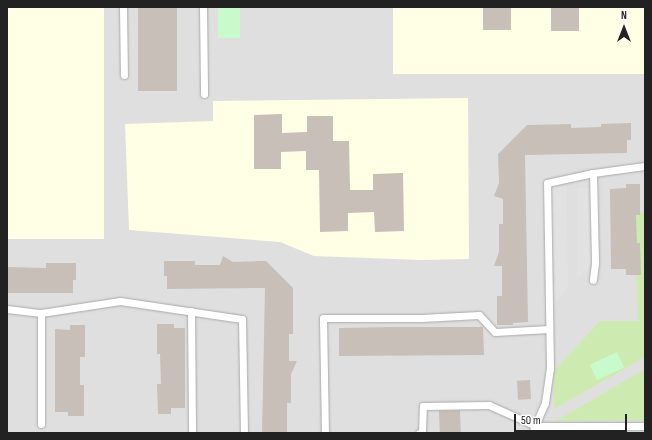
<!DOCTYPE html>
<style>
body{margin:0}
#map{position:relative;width:652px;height:440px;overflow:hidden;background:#f2efe9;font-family:"Sofia Sans Condensed",sans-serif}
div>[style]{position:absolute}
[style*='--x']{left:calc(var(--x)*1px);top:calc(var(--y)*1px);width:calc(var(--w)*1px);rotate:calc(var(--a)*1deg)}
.residential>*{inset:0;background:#e0dfdf;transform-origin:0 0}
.education>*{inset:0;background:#ffffe5;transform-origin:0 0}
.grass>*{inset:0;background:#cdebb0}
.park>*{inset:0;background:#c8facc;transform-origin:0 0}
.parking>*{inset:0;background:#e2e2e2}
.building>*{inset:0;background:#c7bfb8;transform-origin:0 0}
.roads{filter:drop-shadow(0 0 1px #a9a9a9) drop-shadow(0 0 1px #a9a9a9)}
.service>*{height:7px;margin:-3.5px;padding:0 3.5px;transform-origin:3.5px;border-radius:3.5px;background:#fff}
span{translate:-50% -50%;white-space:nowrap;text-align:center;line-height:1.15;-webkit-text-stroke:3px #fff;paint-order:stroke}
.frame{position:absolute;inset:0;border:8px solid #222;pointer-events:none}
.north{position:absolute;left:604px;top:8px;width:40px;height:40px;-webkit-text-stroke:3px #fff;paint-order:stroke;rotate:0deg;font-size:11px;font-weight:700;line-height:16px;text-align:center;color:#222}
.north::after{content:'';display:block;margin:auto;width:14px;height:18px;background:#222;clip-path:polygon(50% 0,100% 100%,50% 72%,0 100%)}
.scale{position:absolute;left:514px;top:414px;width:113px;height:18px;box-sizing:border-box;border:2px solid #222;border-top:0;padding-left:5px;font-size:12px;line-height:14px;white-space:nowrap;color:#222;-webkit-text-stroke:3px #fff;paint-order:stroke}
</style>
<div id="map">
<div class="residential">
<div style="left:7px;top:7px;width:638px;height:426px"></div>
</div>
<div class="education">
<div style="left:7px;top:7px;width:97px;height:232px"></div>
<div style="left:393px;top:7px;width:252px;height:67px"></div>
<div style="clip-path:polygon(468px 98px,469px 259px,421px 260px,314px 256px,280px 242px,129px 230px,125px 124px,213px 121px,213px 101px)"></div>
</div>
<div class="grass">
<div style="clip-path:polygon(645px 212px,645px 357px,554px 409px,554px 371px,600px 321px,638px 321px,634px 213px)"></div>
<div style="clip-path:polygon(645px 369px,645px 420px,556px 421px)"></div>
</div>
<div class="park">
<div style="left:218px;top:7px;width:22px;height:31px"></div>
<div style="left:617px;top:352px;width:17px;height:30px;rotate:65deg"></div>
</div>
<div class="parking">
<div style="clip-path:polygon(566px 186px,568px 287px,549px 311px,547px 187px)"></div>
<div style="clip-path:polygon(577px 188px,593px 188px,595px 263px,577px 277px)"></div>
</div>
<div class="building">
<div style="left:138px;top:7px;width:39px;height:84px"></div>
<div style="left:483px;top:7px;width:28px;height:23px"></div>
<div style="left:551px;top:7px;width:28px;height:24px"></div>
<div style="clip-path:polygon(282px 114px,282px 133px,307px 132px,307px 116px,333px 116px,333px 141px,349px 141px,350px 190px,373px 190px,373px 174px,403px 173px,404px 231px,375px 232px,374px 212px,348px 213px,348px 231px,320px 232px,319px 170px,306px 170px,306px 151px,281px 152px,281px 169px,254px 169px,254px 115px)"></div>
<div style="clip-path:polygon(631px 123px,631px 140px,627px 140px,627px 153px,525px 155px,528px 322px,513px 323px,513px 325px,497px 325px,497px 296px,502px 296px,502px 266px,494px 266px,499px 252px,499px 224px,503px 224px,503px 199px,494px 196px,499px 183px,498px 154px,527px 125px,571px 124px,571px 128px,601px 127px,601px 124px)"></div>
<div style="clip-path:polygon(626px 184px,640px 184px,640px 215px,636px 215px,637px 243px,640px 243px,641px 275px,626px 275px,626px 269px,611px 269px,610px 189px,626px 188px)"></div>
<div style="clip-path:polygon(223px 256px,233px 262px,266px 261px,293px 288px,293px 334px,289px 334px,289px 361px,297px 361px,291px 374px,291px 403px,287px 403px,287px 433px,262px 433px,265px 288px,167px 289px,167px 276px,164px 276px,164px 261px,195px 261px,195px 265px,220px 265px)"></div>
<div style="clip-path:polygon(46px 263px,76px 263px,76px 280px,73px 280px,73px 293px,7px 293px,7px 267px,46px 268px)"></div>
<div style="clip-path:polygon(157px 324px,174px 324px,174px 328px,185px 328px,185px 408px,171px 408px,171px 414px,158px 414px,157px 384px,161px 384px,160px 354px,157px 354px)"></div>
<div style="clip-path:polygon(70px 325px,85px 325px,85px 357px,80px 357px,80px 385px,84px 385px,84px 416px,68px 416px,68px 412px,55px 412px,55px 329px,70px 330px)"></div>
<div style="clip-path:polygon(393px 327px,483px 327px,484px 355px,339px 356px,339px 328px)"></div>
<div style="left:530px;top:380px;width:19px;height:13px;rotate:87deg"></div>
<div style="left:460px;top:410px;width:23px;height:21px;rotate:88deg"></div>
</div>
<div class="roads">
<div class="service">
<div style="--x:123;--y:7;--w:68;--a:89.2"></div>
<div style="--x:203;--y:7;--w:87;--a:89.3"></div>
<div style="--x:593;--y:173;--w:52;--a:-7.7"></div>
<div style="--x:7;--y:309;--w:34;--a:7"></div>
<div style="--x:41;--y:313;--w:80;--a:-8.6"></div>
<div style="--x:120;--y:301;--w:123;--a:8.4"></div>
<div style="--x:242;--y:319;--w:114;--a:89"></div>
<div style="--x:191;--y:311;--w:122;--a:89.5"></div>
<div style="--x:41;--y:313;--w:111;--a:90"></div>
<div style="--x:325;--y:433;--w:115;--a:-91"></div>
<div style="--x:323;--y:318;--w:98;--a:0"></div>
<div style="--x:421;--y:318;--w:58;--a:-3"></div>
<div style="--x:479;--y:315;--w:23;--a:47"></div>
<div style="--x:495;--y:332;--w:54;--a:-3.2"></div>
<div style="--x:419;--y:433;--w:3;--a:-18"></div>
<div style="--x:422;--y:432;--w:26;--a:-88"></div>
<div style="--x:423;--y:406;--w:66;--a:-0.9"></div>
<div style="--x:489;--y:405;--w:51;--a:24.1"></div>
<div style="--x:536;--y:426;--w:109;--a:0"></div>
<div style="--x:532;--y:433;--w:33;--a:-67"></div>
<div style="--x:545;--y:403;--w:34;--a:-82"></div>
<div style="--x:550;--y:369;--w:186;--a:-90.9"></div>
<div style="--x:547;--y:183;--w:47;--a:-12.3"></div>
<div style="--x:593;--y:173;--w:90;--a:88.7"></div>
<div style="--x:595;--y:263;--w:17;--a:97"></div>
</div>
</div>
<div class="frame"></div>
<div class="north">N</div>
<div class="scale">50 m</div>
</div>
